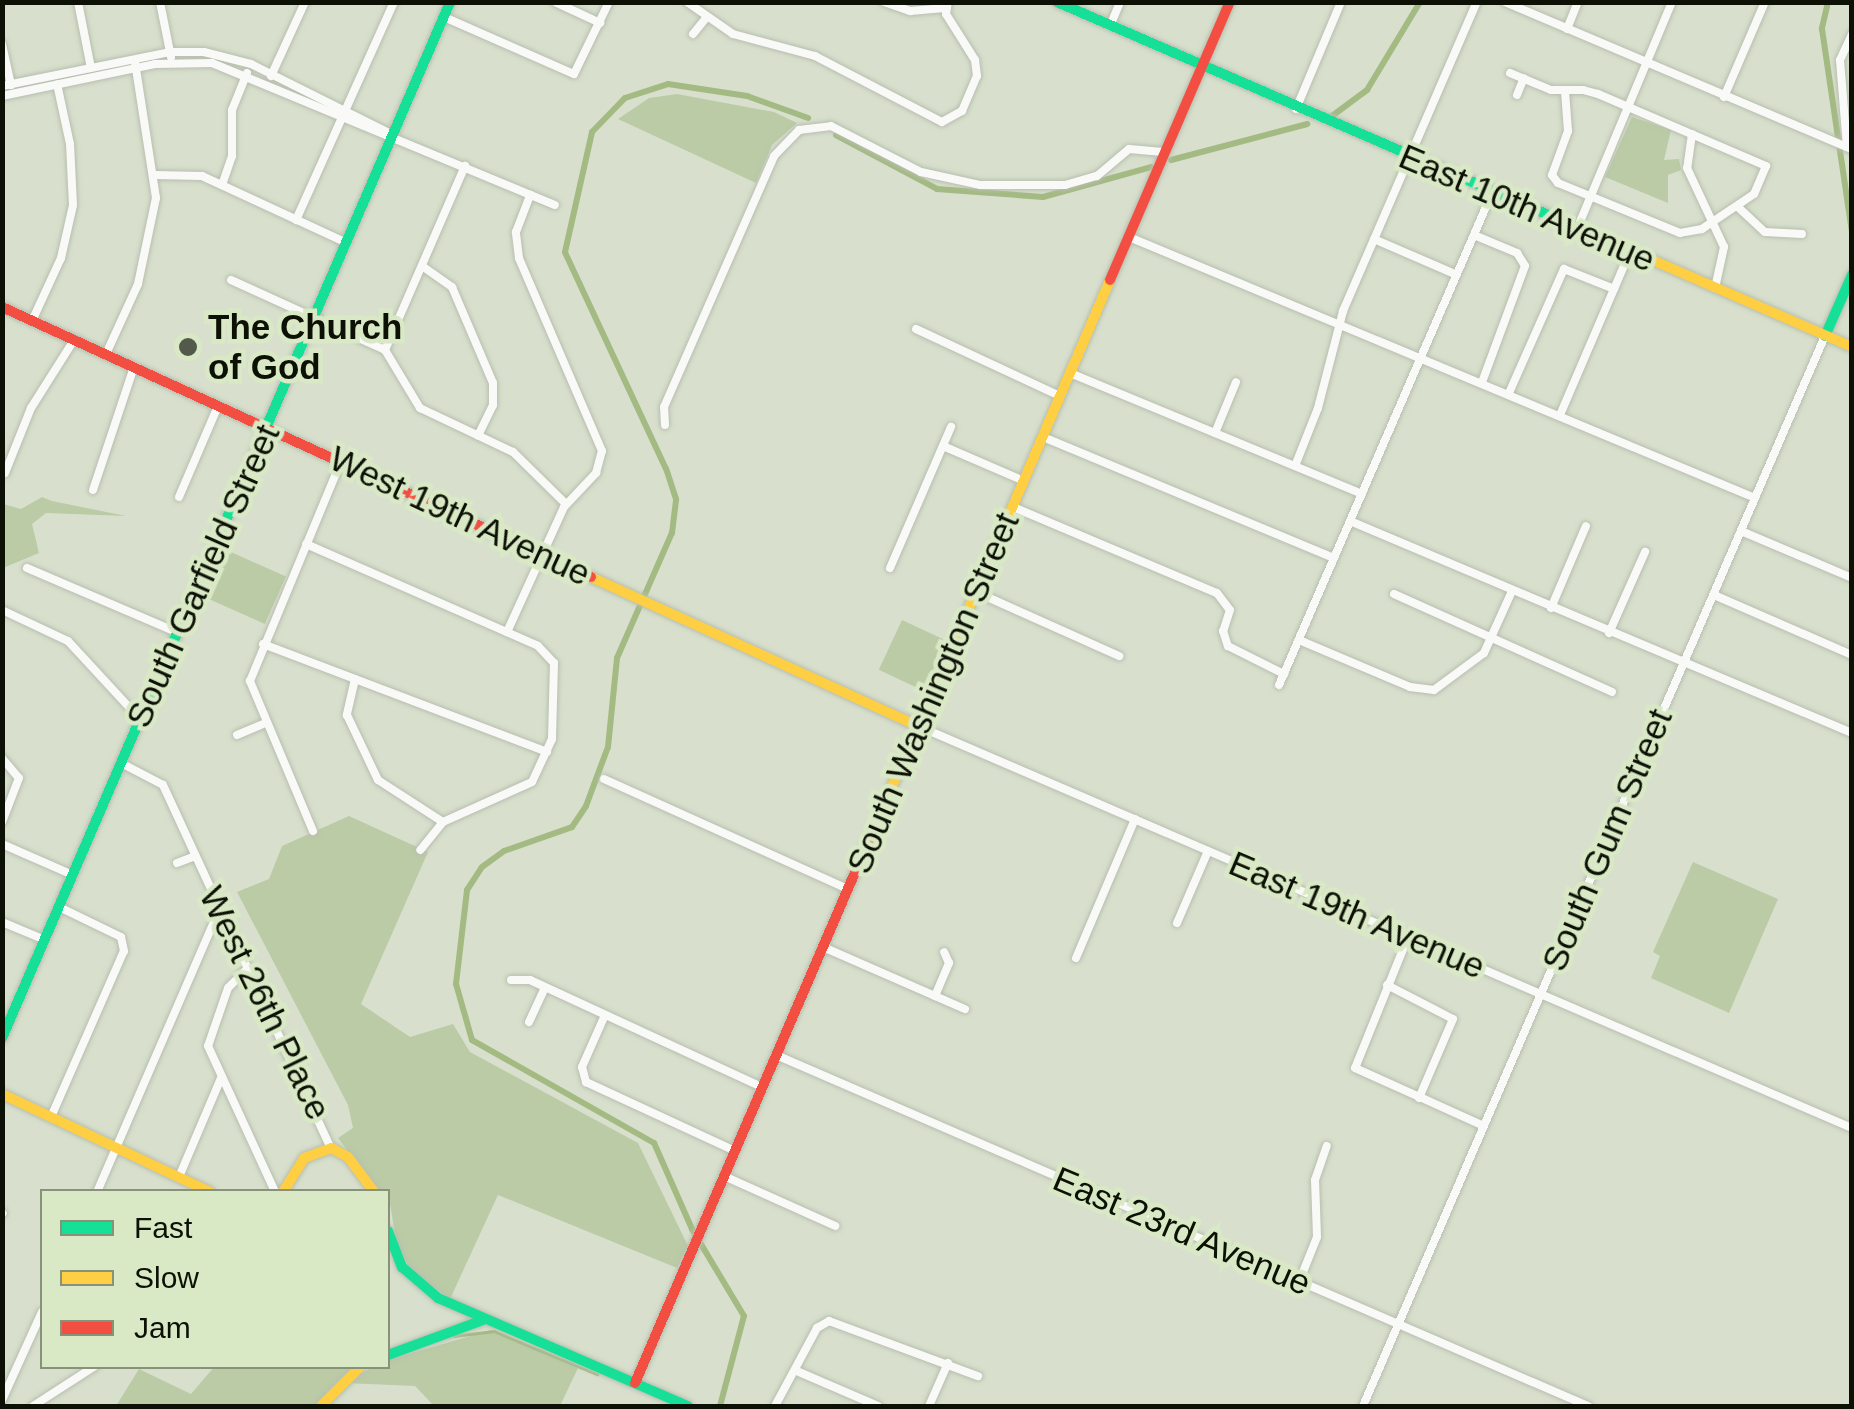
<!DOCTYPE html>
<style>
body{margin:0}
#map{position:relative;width:1854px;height:1409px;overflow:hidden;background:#d8e0cd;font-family:Arial,sans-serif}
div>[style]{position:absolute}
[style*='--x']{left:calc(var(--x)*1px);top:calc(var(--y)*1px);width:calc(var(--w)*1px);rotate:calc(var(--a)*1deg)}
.green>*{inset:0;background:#bbcba6;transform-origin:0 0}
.stream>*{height:2.5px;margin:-1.25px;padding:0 1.25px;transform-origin:1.25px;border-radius:1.25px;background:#a4ba83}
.canal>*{height:6px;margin:-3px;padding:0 3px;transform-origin:3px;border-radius:3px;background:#a4ba83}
.roads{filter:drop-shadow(0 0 2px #b8beaf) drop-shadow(0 0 2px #b8beaf)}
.street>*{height:8px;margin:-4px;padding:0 4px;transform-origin:4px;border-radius:4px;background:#f9faf8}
.fast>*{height:10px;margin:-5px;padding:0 5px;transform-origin:5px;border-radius:5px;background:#16e098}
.slow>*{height:10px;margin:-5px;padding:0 5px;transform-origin:5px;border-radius:5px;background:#ffcf43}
.jam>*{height:10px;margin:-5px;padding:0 5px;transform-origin:5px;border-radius:5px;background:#f24e42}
.dots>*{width:28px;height:28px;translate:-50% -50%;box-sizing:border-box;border:5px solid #d9e8c5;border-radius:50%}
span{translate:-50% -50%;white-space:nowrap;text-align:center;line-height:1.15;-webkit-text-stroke:9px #d9e8c5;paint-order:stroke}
.street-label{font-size:35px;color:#0c1005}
.poi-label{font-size:35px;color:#0c1005;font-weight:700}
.left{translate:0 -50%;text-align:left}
.frame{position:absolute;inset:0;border:5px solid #0c1005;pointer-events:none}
.legend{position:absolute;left:40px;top:1189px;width:350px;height:180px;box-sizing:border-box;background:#d9e8c5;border:2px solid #879278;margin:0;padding:12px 18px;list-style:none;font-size:30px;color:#0c1005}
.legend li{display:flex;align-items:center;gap:20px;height:50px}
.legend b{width:50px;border:2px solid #879278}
</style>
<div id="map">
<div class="green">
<div style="clip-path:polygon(677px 94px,774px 112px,797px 123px,772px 145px,756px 183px,618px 119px,649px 98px)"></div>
<div style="clip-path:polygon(1632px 117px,1671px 130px,1664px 160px,1679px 159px,1681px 170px,1668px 175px,1668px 203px,1605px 177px)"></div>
<div style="clip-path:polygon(42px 497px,52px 501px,126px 516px,46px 513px,32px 524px,39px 553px,3px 568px,3px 504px,21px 509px)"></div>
<div style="left:222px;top:548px;width:70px;height:52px;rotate:24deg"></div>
<div style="left:902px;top:620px;width:51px;height:55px;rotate:25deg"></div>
<div style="clip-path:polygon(349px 816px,428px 852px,361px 1004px,410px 1037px,453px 1024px,470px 1052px,638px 1143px,688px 1246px,677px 1268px,498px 1195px,450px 1299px,411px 1270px,397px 1246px,388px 1192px,379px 1191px,338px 1138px,353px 1128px,348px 1105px,237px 892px,269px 879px,282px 846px)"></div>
<div style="clip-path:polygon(1693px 862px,1778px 899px,1729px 1013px,1651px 978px,1660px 956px,1653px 952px)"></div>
<div style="clip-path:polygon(491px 1330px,578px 1368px,560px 1406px,434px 1406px,415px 1386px,344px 1383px,373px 1367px,388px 1366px,388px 1360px)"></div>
<div style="clip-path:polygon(214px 1367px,354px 1367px,318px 1406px,116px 1406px,139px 1369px,191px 1394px)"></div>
</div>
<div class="stream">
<div style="--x:454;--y:1336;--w:40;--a:-7.1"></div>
<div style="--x:494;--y:1331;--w:112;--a:22.7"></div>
</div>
<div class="canal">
<div style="--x:1828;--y:2;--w:28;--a:103"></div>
<div style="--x:1822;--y:29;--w:204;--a:81.6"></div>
<div style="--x:1332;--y:116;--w:44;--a:-36.6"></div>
<div style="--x:1367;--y:90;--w:103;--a:-58.9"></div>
<div style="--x:836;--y:135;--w:115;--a:28.1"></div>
<div style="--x:937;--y:189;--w:106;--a:4.3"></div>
<div style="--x:1043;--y:197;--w:112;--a:-15.5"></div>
<div style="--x:1171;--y:160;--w:141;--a:-14.8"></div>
<div style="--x:720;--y:1406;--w:93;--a:-75.1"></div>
<div style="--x:744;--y:1316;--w:101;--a:-120.9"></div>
<div style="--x:692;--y:1229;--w:94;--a:-113.8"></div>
<div style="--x:654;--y:1143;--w:209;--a:-150.5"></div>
<div style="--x:472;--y:1040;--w:58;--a:-105.9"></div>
<div style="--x:456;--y:984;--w:95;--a:-83.3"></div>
<div style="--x:467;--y:890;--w:27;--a:-57"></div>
<div style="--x:482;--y:867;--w:27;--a:-36"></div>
<div style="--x:504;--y:851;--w:72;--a:-19.4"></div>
<div style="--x:572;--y:827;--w:25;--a:-56"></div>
<div style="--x:586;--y:806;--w:63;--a:-69.6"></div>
<div style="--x:608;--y:747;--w:89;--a:-84.2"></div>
<div style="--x:617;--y:658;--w:137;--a:-66.3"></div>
<div style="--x:672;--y:533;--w:34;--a:-83"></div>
<div style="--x:676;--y:499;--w:32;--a:-108"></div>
<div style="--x:666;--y:469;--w:239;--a:-115"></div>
<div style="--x:565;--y:252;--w:123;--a:-77.3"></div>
<div style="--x:592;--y:132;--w:47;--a:-45.9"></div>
<div style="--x:625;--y:98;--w:45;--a:-18"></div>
<div style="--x:668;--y:84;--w:80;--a:8.6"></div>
<div style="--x:747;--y:96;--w:65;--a:19.8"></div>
</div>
<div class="roads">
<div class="street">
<div style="--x:78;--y:2;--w:67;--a:78.9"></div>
<div style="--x:160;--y:2;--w:56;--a:78.7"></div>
<div style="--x:555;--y:2;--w:50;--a:25"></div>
<div style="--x:687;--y:2;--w:56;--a:34.8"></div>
<div style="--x:733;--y:34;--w:85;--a:15"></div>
<div style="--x:815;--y:56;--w:143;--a:27.5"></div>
<div style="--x:942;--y:122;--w:23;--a:-29"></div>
<div style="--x:962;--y:111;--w:38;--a:-67"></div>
<div style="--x:977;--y:76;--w:16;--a:-97"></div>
<div style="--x:975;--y:60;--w:54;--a:-122.2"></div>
<div style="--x:946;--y:14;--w:12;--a:-81"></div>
<div style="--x:884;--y:2;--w:28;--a:19"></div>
<div style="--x:910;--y:11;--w:35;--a:-5"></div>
<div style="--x:1505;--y:2;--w:377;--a:23"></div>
<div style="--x:444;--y:17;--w:142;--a:23.7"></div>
<div style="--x:574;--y:74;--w:80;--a:-64.1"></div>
<div style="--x:1110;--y:26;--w:26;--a:-67"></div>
<div style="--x:1567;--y:29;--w:29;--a:-68"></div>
<div style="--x:693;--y:34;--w:21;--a:-51"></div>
<div style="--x:2;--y:44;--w:42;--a:77.6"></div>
<div style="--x:1510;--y:73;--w:44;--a:22.5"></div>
<div style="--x:1551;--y:90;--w:32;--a:0"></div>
<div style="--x:1583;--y:90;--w:16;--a:15"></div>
<div style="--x:1598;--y:94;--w:183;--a:23.2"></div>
<div style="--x:1766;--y:166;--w:30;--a:113"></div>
<div style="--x:1754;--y:194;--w:63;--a:146.1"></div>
<div style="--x:1702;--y:229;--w:22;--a:170"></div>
<div style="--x:1680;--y:233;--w:132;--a:-157.7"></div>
<div style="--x:1558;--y:183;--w:10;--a:-127"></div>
<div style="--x:1552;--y:175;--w:47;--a:-70"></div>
<div style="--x:1568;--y:131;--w:40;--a:-94.3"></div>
<div style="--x:271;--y:76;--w:81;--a:-65.3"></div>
<div style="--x:2;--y:86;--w:171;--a:-11.4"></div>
<div style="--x:170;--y:52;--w:34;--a:0"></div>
<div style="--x:204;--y:52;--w:49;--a:14.3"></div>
<div style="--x:251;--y:64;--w:159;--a:26.6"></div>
<div style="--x:1517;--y:95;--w:18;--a:-68"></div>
<div style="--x:2;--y:96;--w:156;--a:-11.8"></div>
<div style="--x:155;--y:64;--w:57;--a:-1"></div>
<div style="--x:212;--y:63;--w:371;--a:22.5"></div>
<div style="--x:1724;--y:97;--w:103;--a:-66.7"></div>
<div style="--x:1296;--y:109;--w:116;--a:-67.2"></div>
<div style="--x:1692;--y:134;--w:34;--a:98"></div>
<div style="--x:1687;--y:168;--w:87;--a:64.9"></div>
<div style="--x:1724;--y:247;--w:42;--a:102.4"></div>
<div style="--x:1847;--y:147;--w:87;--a:-94.6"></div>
<div style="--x:1840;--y:60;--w:29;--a:-65"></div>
<div style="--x:155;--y:175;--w:47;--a:1.2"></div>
<div style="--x:202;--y:176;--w:160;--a:24.8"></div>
<div style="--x:222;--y:185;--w:31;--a:-71"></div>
<div style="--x:232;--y:156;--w:46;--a:-90"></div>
<div style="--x:232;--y:110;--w:40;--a:-68"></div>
<div style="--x:1739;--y:208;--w:35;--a:43"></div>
<div style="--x:1765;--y:232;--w:37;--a:3"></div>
<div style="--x:296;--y:220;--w:239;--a:-65.8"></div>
<div style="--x:1577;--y:229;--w:246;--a:-67.3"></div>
<div style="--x:1474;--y:235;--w:47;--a:22.7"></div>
<div style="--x:1517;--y:253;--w:15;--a:58"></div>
<div style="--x:1525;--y:266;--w:124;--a:110.3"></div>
<div style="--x:1129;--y:237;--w:678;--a:22.63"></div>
<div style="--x:1374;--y:239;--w:90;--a:23.4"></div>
<div style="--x:422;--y:266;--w:37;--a:35"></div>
<div style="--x:452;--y:287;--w:104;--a:66.9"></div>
<div style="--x:493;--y:383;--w:22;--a:90"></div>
<div style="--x:493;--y:405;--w:34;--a:116"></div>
<div style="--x:231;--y:280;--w:169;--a:24.4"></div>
<div style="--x:385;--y:350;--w:68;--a:58.9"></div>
<div style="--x:420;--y:408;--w:103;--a:25.3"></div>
<div style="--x:513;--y:452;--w:74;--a:44.5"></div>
<div style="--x:32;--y:321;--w:69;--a:-65.3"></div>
<div style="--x:61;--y:258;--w:54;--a:-77.2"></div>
<div style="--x:73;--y:205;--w:61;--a:-92.8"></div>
<div style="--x:70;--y:144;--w:61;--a:-102.2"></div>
<div style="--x:916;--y:329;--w:159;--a:25"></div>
<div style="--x:385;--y:350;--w:201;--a:-66.5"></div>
<div style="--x:106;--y:354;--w:77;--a:-65.4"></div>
<div style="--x:138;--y:284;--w:88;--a:-78.2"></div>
<div style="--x:156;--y:198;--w:137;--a:-98.8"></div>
<div style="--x:1070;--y:373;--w:316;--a:22.5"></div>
<div style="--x:1509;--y:393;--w:136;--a:-66.1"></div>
<div style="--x:1564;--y:269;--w:54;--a:21.8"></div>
<div style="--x:1560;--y:415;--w:177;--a:-66.8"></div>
<div style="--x:665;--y:425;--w:18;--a:-93"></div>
<div style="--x:664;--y:407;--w:274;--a:-66.3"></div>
<div style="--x:774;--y:156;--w:36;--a:-46"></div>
<div style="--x:799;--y:130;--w:32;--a:-7"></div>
<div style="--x:831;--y:126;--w:101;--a:27.1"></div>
<div style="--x:921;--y:172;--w:60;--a:12.4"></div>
<div style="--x:980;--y:185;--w:85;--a:0"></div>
<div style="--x:1065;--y:185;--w:33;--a:-16"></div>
<div style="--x:1097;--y:176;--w:42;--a:-40.2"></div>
<div style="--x:1129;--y:149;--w:37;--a:5"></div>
<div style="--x:1215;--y:433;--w:55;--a:-67.6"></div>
<div style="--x:1043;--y:437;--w:315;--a:22.6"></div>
<div style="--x:943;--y:446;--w:88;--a:23.4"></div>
<div style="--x:1295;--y:466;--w:62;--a:-68.4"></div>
<div style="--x:1318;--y:408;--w:100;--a:-75.5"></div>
<div style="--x:1343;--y:311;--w:337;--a:-66.6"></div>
<div style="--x:5;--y:473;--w:70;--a:-68.2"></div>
<div style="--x:31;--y:408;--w:80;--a:-57.7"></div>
<div style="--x:93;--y:490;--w:130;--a:-71.6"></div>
<div style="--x:179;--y:497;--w:99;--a:-66.8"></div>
<div style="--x:1013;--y:507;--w:221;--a:22.9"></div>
<div style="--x:1217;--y:593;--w:21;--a:53"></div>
<div style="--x:1230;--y:610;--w:22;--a:108"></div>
<div style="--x:1223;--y:631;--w:16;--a:72"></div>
<div style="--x:1228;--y:646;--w:63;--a:26.6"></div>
<div style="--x:1350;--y:521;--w:545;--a:22.89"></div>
<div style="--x:1741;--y:531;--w:121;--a:22.9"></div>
<div style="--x:306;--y:544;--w:253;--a:23.7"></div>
<div style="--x:538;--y:646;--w:23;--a:47"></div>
<div style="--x:554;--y:663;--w:76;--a:91.5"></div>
<div style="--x:552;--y:739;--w:47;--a:114.9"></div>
<div style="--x:532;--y:782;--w:98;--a:155.8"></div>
<div style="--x:443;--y:822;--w:36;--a:129"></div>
<div style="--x:27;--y:568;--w:165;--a:23.2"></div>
<div style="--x:890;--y:568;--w:154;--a:-66.6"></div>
<div style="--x:976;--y:592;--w:157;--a:24.1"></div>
<div style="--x:1394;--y:594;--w:239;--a:24.2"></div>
<div style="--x:1714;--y:595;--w:150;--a:23.5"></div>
<div style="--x:1551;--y:608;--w:89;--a:-66.9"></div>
<div style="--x:2;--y:610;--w:73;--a:25.2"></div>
<div style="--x:68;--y:641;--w:106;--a:47.3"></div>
<div style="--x:507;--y:632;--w:137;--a:-65.5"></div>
<div style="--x:564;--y:507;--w:47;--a:-46.7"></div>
<div style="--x:596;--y:473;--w:23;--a:-75"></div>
<div style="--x:602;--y:451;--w:210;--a:-113.3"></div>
<div style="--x:519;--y:258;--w:26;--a:-97"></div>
<div style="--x:516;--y:232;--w:40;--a:-69"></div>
<div style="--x:1609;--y:633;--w:89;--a:-66"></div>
<div style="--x:1299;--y:640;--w:121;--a:22.9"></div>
<div style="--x:1410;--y:687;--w:24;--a:7"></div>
<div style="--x:1434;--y:690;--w:62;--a:-36.5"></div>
<div style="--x:1484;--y:653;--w:68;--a:-65.7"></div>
<div style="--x:263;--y:644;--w:304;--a:20.8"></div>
<div style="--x:355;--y:679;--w:37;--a:103"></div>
<div style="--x:347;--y:715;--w:72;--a:64.5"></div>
<div style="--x:378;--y:780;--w:77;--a:32.9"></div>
<div style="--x:1279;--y:685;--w:536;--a:-66.59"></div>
<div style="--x:918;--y:726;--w:1017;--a:23.29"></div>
<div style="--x:237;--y:735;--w:28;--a:-23"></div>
<div style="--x:2;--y:758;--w:26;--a:50"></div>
<div style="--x:19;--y:778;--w:47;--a:111.1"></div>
<div style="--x:121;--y:763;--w:47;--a:27.6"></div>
<div style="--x:163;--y:785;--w:400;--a:65.2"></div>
<div style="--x:604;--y:779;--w:268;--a:24.3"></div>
<div style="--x:313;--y:831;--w:163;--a:-112.8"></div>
<div style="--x:250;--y:681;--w:238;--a:-67.5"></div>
<div style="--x:2;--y:844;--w:77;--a:23.6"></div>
<div style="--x:177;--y:863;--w:19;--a:-21"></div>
<div style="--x:2;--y:922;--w:47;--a:22.7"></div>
<div style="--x:1177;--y:923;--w:78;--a:-66.7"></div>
<div style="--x:1408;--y:937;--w:141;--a:112"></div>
<div style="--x:1355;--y:1068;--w:141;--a:24.2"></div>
<div style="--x:823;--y:947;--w:155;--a:23.6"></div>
<div style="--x:1076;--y:958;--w:151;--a:-67"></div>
<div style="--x:246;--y:970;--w:25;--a:135"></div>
<div style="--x:228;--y:988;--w:61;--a:109"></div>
<div style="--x:208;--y:1046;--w:161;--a:65.3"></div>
<div style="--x:511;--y:980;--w:19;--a:0"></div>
<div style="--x:530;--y:980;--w:255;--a:24.8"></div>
<div style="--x:1387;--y:985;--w:74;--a:27.3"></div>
<div style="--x:1453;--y:1019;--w:86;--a:113.3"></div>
<div style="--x:935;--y:996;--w:36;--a:-67"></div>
<div style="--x:949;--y:963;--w:12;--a:-114"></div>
<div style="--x:605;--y:1015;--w:57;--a:113.9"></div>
<div style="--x:582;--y:1067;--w:16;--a:75"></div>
<div style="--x:586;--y:1082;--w:164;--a:24.8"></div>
<div style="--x:529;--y:1022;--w:38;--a:-65"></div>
<div style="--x:776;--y:1055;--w:885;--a:23.38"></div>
<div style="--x:51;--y:1117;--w:181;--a:-66.3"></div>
<div style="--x:124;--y:951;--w:14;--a:-102"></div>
<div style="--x:121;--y:937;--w:69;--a:-154.2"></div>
<div style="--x:724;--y:1176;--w:122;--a:24.2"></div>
<div style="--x:179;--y:1177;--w:108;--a:-67"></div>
<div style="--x:97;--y:1192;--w:304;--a:-66.6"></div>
<div style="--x:2;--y:1214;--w:1;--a:-45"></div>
<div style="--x:1299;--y:1282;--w:48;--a:-68.2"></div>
<div style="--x:1317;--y:1237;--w:57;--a:-92"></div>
<div style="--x:1315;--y:1180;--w:36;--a:-71"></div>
<div style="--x:799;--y:1372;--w:86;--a:23.3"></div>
<div style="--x:2;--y:1400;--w:97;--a:-65.6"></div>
<div style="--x:33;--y:1406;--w:74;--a:-32.8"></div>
<div style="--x:775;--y:1406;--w:89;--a:-61.7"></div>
<div style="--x:817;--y:1328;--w:14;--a:-30"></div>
<div style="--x:829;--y:1321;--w:159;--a:20.3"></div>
<div style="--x:929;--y:1406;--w:47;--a:-66.2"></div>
<div style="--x:1363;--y:1406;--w:1165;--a:-66.65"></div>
</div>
<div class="fast">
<div style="--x:1057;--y:2;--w:646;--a:23.43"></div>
<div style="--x:1825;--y:336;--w:67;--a:-66.1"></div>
<div style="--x:2;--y:1038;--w:1129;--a:-66.61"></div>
<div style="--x:388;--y:1231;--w:39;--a:69"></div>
<div style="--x:402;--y:1267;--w:48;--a:40.7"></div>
<div style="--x:438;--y:1298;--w:272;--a:23.4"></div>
<div style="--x:388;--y:1355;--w:101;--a:-20.2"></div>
</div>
<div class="slow">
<div style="--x:1650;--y:259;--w:220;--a:23.5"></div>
<div style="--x:591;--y:577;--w:359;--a:24.5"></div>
<div style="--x:875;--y:826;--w:594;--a:-66.71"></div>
<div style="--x:2;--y:1094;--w:230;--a:25.2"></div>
<div style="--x:283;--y:1192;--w:40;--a:-58"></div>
<div style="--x:304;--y:1158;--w:29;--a:-20"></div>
<div style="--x:331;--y:1148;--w:19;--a:28"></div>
<div style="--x:348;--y:1157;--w:44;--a:53.4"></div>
<div style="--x:321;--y:1406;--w:57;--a:-45"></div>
</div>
<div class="jam">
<div style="--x:1110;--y:280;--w:303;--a:-66.7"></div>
<div style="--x:2;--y:307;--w:648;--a:24.63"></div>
<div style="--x:635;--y:1383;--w:607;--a:-66.69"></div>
</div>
</div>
<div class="dots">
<div style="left:188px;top:347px;background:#53594b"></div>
</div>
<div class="street-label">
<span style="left:1527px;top:208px;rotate:23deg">East 10th Avenue</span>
<span style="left:460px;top:516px;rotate:25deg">West 19th Avenue</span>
<span style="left:203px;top:576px;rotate:-66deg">South Garfield Street</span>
<span style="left:933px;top:693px;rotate:-67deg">South Washington Street</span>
<span style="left:1607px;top:840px;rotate:-67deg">South Gum Street</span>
<span style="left:1357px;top:915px;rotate:23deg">East 19th Avenue</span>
<span style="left:265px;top:1003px;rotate:64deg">West 26th Place</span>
<span style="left:1182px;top:1231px;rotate:23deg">East 23rd Avenue</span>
</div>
<div class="poi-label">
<span class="left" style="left:208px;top:347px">The Church<br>of God</span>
</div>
<div class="frame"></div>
<ul class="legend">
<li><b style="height:12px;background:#16e098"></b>Fast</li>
<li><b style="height:12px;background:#ffcf43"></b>Slow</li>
<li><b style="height:12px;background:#f24e42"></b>Jam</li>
</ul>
</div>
